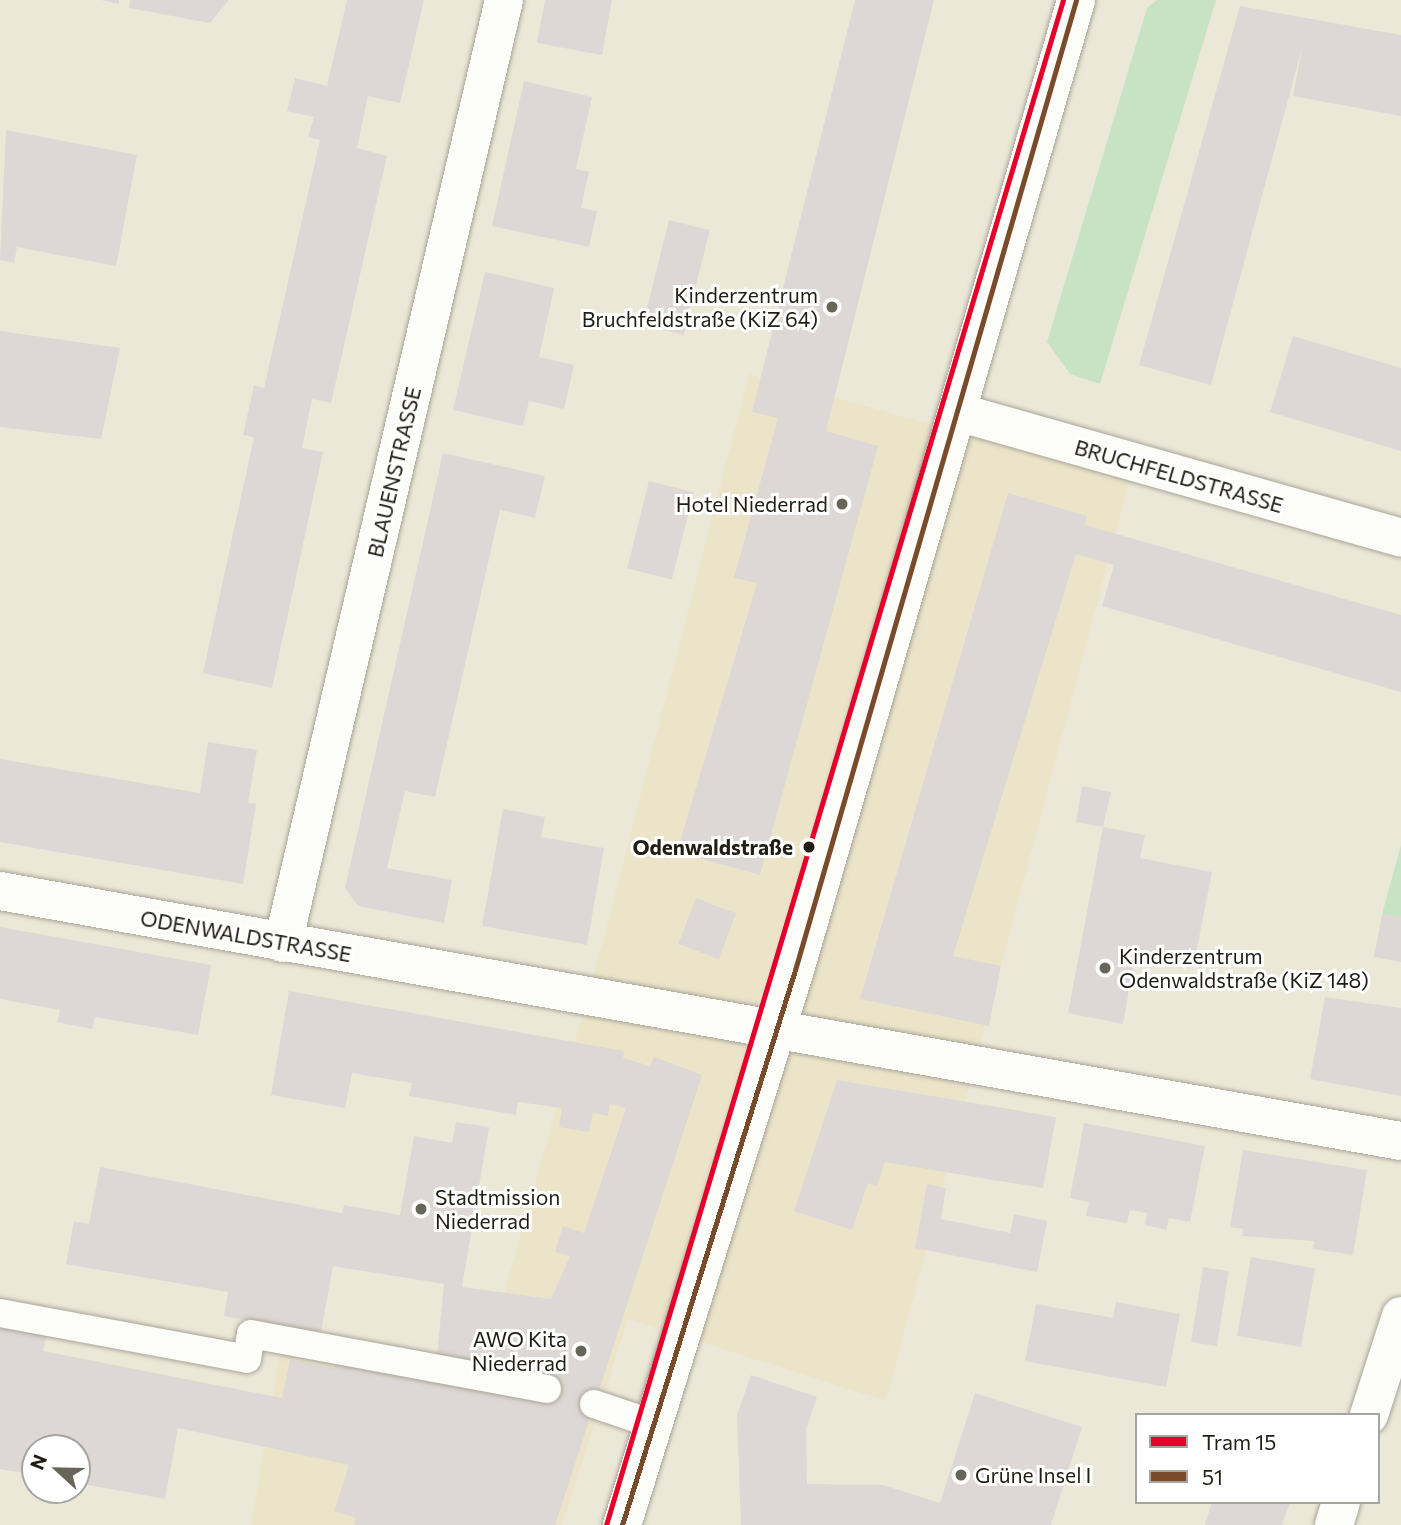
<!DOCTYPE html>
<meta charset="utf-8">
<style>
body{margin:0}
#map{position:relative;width:1401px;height:1525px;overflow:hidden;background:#ece8d8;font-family:Commissioner,sans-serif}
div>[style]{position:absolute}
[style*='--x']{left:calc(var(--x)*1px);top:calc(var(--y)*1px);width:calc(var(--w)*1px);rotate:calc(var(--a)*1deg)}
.built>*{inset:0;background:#ebe4c9}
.green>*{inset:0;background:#c8e2c4}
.building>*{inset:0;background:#ddd8d5;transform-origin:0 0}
.roads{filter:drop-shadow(0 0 2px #a8a599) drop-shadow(0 0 2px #a8a599)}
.service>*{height:28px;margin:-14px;padding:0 14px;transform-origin:14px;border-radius:14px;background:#fcfcf9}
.minor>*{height:38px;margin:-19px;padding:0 19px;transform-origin:19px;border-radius:19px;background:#fcfcf9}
.tertiary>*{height:38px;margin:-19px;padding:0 19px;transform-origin:19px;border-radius:19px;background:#fcfcf9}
.bus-1>*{height:5px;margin:-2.5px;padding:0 2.5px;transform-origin:2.5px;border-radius:2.5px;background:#7a4b2a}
.tram-1>*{height:5px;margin:-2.5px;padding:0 2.5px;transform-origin:2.5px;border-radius:2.5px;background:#e4002b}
.dots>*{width:19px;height:19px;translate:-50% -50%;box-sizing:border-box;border:4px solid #fff;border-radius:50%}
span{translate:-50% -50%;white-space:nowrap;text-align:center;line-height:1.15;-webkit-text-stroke:6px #fff;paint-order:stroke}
.poi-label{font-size:21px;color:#201e13}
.right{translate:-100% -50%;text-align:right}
.left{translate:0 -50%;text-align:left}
.street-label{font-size:21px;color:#201e13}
.stop-label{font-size:21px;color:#201e13;font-weight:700}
.legend{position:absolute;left:1135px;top:1413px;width:245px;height:91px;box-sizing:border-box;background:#fff;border:2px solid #a6a5a1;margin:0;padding:9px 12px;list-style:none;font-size:21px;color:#201e13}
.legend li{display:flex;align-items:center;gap:14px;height:35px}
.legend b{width:35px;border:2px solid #a6a5a1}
.north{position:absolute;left:21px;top:1434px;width:70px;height:70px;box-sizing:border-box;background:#fff;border:2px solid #a6a5a1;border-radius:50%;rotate:292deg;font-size:19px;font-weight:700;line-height:28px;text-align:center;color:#201e13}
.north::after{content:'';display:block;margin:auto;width:24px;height:32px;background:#676558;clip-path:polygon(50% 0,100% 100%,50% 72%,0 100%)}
</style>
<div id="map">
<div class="built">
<div style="clip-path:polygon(749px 374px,1130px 479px,886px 1401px,628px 1319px,562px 1525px,251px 1525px,282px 1339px,481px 1376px,604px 937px)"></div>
</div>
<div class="green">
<div style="clip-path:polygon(1157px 0,1216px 0,1100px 384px,1070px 374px,1047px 342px,1147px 8px)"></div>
<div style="clip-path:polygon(1401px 845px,1401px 917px,1382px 914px)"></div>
</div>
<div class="building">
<div style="clip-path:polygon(101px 0,119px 0,119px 4px)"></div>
<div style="clip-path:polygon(130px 0,229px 0,210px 23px,129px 8px)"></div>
<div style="clip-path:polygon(347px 0,424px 0,400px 103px,368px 96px,357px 148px,387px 156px,331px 403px,312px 399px,302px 448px,323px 452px,272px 688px,203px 673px,254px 437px,243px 435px,254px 385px,264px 388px,320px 140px,308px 137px,314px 117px,287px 111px,295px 78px,327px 86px)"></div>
<div style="clip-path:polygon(545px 0,612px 0,602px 55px,537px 43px)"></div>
<div style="clip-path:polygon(855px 0,934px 0,826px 431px,878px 446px,760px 875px,677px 852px,757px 583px,734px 578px,778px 418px,752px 412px)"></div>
<div style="clip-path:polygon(1240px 6px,1401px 35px,1401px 116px,1293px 96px,1302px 48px,1211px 385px,1139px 365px)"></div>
<div style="clip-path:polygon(524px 81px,592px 97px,576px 169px,589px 172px,581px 208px,597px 211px,589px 247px,492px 226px)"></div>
<div style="clip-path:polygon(6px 130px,137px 155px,116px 266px,17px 247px,14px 263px,0 260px)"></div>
<div style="left:669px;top:220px;width:42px;height:108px;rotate:14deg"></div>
<div style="clip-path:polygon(485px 272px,554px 288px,539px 357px,574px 365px,564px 409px,529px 401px,523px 426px,453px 410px)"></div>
<div style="clip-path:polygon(0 331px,120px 348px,101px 439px,0 427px)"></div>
<div style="clip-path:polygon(1293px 336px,1401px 368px,1401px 451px,1270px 412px)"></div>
<div style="clip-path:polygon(443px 453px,545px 476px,535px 518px,500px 510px,435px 797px,405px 791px,387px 868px,452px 880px,444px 923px,358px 906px,345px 888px)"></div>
<div style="left:649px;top:481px;width:46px;height:90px;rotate:14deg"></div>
<div style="clip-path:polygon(1008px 493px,1087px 516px,1085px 525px,1401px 615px,1401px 692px,1102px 606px,1114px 565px,1076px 554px,953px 956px,1001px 966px,989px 1026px,860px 999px)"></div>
<div style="clip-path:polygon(208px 742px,257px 750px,248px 803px,256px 804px,243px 884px,0 842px,0 759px,200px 793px)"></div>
<div style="clip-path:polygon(1082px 786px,1111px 792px,1103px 827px,1145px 835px,1140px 858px,1212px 872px,1194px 963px,1124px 950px,1121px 965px,1133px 967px,1123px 1024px,1068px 1013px,1103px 827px,1076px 822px)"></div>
<div style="clip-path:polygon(503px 809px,545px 817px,541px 837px,604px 848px,587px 945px,482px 926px)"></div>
<div style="left:696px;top:898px;width:43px;height:49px;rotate:21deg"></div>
<div style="clip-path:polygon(1382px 914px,1401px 917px,1401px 962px,1374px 957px)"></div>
<div style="clip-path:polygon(0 927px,211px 965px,198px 1035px,95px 1017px,92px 1029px,57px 1022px,60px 1010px,0 999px)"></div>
<div style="clip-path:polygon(289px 991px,624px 1051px,623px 1058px,650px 1066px,654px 1057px,702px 1075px,555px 1525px,354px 1525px,356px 1518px,334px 1511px,349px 1465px,178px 1428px,165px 1499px,77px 1483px,77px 1448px,35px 1448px,35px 1475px,0 1469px,0 1325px,47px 1334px,43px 1351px,282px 1398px,290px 1360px,335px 1368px,337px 1359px,551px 1376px,437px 1355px,444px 1284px,333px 1266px,321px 1332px,224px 1316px,228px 1292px,66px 1264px,74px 1221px,89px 1224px,100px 1167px,342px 1213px,344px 1205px,400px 1215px,414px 1136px,452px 1143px,456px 1122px,489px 1127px,462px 1287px,551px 1299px,570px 1256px,555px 1252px,563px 1226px,584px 1233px,626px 1108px,610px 1104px,608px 1116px,593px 1113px,589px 1132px,559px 1127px,562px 1108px,518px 1102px,516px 1115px,409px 1096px,412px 1083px,352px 1073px,345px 1108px,271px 1095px)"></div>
<div style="clip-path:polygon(1325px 997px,1401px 1008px,1401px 1096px,1310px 1079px)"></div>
<div style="clip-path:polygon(837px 1080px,1056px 1117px,1043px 1188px,885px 1162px,877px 1186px,868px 1183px,852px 1230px,794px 1211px)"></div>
<div style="clip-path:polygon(1084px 1123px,1205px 1146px,1190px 1222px,1169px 1218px,1166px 1230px,1145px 1225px,1147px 1213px,1130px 1210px,1127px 1223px,1086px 1216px,1089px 1202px,1070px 1198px)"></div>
<div style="clip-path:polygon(1243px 1150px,1367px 1170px,1353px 1255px,1313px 1249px,1314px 1241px,1242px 1236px,1243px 1229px,1230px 1227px)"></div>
<div style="clip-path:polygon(927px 1184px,946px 1188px,941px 1219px,1010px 1233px,1014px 1214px,1047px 1221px,1037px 1272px,915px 1248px)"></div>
<div style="left:1251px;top:1257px;width:65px;height:80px;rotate:10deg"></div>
<div style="left:1203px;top:1267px;width:26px;height:76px;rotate:9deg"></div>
<div style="clip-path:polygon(1116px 1302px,1180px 1314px,1166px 1387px,1025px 1361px,1036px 1304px,1113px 1318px)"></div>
<div style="clip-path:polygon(751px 1375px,817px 1397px,806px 1429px,807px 1484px,883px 1485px,940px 1503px,975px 1393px,1082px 1427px,1051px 1525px,741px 1525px,737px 1415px)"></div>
<div style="clip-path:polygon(1212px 1502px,1290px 1502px,1282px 1525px,1205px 1525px)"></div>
</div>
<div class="roads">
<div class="service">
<div style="--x:0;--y:1313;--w:251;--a:10.5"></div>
<div style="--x:247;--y:1359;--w:25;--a:-81"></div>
<div style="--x:251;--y:1334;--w:301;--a:10.5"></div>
<div style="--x:594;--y:1404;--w:62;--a:18.7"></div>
</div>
<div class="minor">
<div style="--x:957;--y:412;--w:462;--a:15.8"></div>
<div style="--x:0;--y:891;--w:1423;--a:10.12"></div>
<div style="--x:283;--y:943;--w:969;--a:-76.81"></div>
<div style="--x:1369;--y:1415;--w:104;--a:-72.1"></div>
<div style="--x:1334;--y:1525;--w:24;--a:-73"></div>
</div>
<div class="tertiary">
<div style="--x:622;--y:1525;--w:581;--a:-72.69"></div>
<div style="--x:795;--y:970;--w:1010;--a:-73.84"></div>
</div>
</div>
<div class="bus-1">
<div style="--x:622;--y:1525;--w:581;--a:-72.69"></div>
<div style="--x:795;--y:970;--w:1010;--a:-73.84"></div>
</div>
<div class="tram-1">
<div style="--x:606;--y:1525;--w:1592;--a:-73.32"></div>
</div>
<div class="dots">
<div style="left:832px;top:307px;background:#676558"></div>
<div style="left:842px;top:504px;background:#676558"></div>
<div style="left:809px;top:847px;background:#201e13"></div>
<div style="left:1105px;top:968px;background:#676558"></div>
<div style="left:421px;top:1209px;background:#676558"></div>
<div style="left:581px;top:1351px;background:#676558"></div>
<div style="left:961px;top:1475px;background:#676558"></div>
</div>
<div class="poi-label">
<span class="right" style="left:818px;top:307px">Kinderzentrum<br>Bruchfeldstraße (KiZ 64)</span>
<span class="right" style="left:828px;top:504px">Hotel Niederrad</span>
<span class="left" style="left:1119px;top:968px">Kinderzentrum<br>Odenwaldstraße (KiZ 148)</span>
<span class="left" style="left:435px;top:1209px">Stadtmission<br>Niederrad</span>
<span class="right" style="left:567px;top:1351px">AWO Kita<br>Niederrad</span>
<span class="left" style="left:975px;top:1475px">Grüne Insel I</span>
</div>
<div class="street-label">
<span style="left:394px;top:472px;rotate:-77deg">BLAUENSTRASSE</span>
<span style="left:1179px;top:476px;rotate:16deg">BRUCHFELDSTRASSE</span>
<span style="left:246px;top:936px;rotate:10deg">ODENWALDSTRASSE</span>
</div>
<div class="stop-label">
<span class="right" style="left:793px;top:847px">Odenwaldstraße</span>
</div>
<ul class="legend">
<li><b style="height:9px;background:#e4002b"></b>Tram 15</li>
<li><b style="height:9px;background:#7a4b2a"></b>51</li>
</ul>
<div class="north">N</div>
</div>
